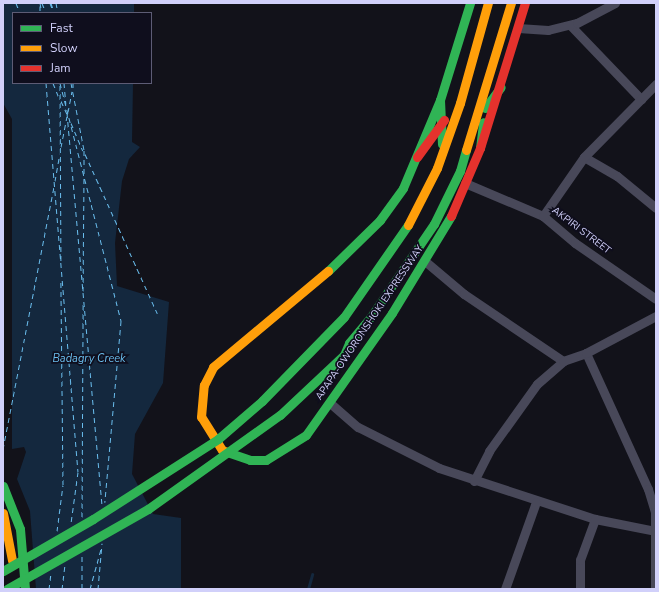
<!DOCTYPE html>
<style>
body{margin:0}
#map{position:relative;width:659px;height:592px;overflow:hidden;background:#12121a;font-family:"Nunito Sans",sans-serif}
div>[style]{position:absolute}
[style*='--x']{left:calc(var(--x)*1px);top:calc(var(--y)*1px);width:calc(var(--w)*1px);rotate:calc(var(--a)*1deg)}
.water>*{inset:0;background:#14283e}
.stream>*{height:2.5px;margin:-1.25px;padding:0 1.25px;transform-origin:1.25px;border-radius:1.25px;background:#14283e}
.ferry>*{height:1px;margin-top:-0.5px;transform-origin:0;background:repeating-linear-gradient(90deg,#6abeee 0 5px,transparent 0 9px)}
.street>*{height:9px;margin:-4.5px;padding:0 4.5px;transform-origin:4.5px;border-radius:4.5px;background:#484859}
.fast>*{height:9px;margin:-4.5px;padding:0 4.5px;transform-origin:4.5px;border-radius:4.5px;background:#30b455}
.slow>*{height:9px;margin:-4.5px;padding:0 4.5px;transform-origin:4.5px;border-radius:4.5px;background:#ff9f0a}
.jam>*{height:9px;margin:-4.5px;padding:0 4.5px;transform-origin:4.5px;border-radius:4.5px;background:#e5322d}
.fast-bridge>*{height:9px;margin:-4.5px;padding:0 4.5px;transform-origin:4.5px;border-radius:4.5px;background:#30b455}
span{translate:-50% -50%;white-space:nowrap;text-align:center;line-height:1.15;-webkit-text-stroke:3.5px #0f0e1d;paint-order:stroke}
.street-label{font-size:10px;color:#d1d0fa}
.water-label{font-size:11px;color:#6abeee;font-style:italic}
.frame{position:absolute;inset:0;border:4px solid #d1d0fa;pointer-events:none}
.legend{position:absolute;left:12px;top:12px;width:140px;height:72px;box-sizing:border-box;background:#0f0e1d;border:1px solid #5d5c75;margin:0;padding:5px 7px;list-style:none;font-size:12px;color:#d1d0fa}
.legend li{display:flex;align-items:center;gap:8px;height:20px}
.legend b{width:20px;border:1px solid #5d5c75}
</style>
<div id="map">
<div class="water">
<div style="clip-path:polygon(3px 3px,134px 3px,134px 13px,13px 13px,13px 83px,133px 83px,132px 142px,140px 147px,129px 159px,122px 181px,115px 243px,117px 286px,169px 302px,163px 383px,135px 434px,132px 474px,153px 514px,181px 518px,181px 589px,36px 589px,30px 511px,17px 479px,26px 452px,24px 447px,12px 449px,12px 119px,3px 103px)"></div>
</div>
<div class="stream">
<div style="--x:308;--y:589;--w:15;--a:-74"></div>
</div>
<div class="ferry">
<div style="--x:16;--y:3;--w:11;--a:68"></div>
<div style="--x:40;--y:3;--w:10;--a:79"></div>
<div style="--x:42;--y:3;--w:11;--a:68"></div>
<div style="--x:50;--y:3;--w:11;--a:68"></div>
<div style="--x:51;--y:3;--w:6;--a:72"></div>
<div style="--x:56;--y:3;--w:10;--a:79"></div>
<div style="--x:40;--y:6;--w:7;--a:90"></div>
<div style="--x:46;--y:83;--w:390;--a:85.3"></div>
<div style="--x:78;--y:472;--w:51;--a:97.8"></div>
<div style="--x:53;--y:83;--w:16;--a:68"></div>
<div style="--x:60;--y:83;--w:246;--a:75.6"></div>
<div style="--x:121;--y:321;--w:182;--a:95.1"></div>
<div style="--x:64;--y:83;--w:21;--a:85"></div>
<div style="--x:71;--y:83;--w:68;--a:79"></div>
<div style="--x:84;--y:150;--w:25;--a:90"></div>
<div style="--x:60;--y:85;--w:176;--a:89.7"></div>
<div style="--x:73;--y:88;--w:5;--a:-90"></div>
<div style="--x:61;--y:101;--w:14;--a:65"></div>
<div style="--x:68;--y:112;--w:21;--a:-79"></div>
<div style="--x:67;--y:113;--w:393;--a:84.9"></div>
<div style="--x:71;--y:123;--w:30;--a:67"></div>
<div style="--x:61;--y:147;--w:31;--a:-79"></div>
<div style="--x:85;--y:154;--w:175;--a:65.6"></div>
<div style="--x:55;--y:181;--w:27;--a:-80"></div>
<div style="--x:83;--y:291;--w:113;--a:-89.5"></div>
<div style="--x:3;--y:449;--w:268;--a:-79"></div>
<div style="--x:82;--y:517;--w:213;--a:-89.7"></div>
<div style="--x:57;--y:531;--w:46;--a:-82.6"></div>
<div style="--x:63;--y:485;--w:206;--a:-90.6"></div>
<div style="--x:49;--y:589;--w:17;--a:-83"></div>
<div style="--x:62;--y:589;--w:24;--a:-83"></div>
<div style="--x:82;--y:589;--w:35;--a:-90"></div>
<div style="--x:90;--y:589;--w:41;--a:-74.6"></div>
<div style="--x:98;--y:589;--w:46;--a:-85"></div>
</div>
<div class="street">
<div style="--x:570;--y:25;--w:103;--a:46.2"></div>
<div style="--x:518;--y:28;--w:30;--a:4"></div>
<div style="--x:548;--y:30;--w:30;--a:-14"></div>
<div style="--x:577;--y:23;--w:43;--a:-27.8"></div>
<div style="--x:584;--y:157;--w:38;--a:30"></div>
<div style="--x:617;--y:176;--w:50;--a:39.4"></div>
<div style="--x:465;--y:183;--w:85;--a:22.9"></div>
<div style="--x:543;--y:216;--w:42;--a:40.2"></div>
<div style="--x:575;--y:243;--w:98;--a:34.7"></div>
<div style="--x:543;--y:216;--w:72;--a:-55.2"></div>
<div style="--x:584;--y:157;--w:103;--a:-45.4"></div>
<div style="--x:426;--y:262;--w:50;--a:40.1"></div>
<div style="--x:464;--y:294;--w:120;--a:34.1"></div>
<div style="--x:586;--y:353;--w:149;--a:65.5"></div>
<div style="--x:648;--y:489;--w:24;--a:73"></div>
<div style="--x:655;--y:512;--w:77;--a:90"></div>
<div style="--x:330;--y:403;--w:37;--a:41"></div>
<div style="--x:358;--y:427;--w:91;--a:26.8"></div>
<div style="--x:439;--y:468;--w:164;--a:18.1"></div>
<div style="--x:595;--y:519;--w:61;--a:11.3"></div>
<div style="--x:474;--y:481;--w:34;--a:-63"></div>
<div style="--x:489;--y:451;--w:82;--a:-54.4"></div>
<div style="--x:537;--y:384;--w:35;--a:-41"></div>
<div style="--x:563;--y:361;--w:24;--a:-19"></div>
<div style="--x:586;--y:353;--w:79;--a:-27.9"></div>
<div style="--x:505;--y:589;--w:92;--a:-70.4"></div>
<div style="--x:580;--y:589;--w:29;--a:-90"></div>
<div style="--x:580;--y:560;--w:44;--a:-69.9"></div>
</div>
<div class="fast">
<div style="--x:440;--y:100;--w:44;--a:87.4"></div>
<div style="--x:485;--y:108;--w:26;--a:-53"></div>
<div style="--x:480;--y:148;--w:26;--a:-83"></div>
<div style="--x:328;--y:271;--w:73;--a:-44.4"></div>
<div style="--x:380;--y:220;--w:39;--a:-54"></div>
<div style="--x:403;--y:188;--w:95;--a:-67.2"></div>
<div style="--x:440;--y:100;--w:102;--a:-72.8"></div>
<div style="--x:262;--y:401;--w:117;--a:-45.7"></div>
<div style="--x:344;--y:317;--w:112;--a:-55.2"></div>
<div style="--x:280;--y:415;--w:88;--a:-43.2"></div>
<div style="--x:344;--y:355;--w:13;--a:-67"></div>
<div style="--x:349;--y:343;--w:33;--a:-50"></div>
<div style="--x:370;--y:318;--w:114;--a:-55.8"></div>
<div style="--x:434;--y:224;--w:59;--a:-63.9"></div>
<div style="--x:460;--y:171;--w:22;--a:-74"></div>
<div style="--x:227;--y:452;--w:24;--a:19"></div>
<div style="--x:250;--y:460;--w:16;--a:0"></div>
<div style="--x:266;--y:460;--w:47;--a:-32"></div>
<div style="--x:306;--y:435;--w:149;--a:-54.8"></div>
<div style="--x:392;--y:313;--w:114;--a:-58.7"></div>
<div style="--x:3;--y:486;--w:46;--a:68.4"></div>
<div style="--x:20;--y:529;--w:60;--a:85.2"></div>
</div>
<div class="slow">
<div style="--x:466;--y:150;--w:154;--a:-73"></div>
<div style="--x:408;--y:225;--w:64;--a:-63"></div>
<div style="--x:437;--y:168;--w:69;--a:-70.5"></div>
<div style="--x:460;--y:103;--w:104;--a:-74.4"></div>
<div style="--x:227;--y:452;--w:5;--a:-158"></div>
<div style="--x:222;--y:450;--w:39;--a:-122"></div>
<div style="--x:201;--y:417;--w:32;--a:-85"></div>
<div style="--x:204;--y:385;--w:20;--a:-63"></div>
<div style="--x:213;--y:367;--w:150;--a:-39.9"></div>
<div style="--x:3;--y:513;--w:48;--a:79.2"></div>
</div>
<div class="jam">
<div style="--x:417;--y:157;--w:46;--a:-53.9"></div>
<div style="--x:451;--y:216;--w:74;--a:-66.9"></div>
<div style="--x:480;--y:148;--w:152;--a:-72.8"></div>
</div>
<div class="fast-bridge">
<div style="--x:3;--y:571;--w:104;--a:-30"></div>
<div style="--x:93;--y:519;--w:148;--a:-32.6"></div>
<div style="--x:218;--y:439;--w:58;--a:-40.8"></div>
<div style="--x:7;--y:589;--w:162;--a:-29.6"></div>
<div style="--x:148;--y:509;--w:162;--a:-35.5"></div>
</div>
<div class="street-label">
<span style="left:581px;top:231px;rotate:37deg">AKPIRI STREET</span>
<span style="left:370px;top:323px;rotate:-56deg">APAPA-OWORONSHOKI EXPRESSWAY</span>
</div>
<div class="water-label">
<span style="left:89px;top:359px">Badagry Creek</span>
</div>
<div class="frame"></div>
<ul class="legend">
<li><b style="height:5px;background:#30b455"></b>Fast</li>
<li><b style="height:5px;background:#ff9f0a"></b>Slow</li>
<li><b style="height:5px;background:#e5322d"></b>Jam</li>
</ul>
</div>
